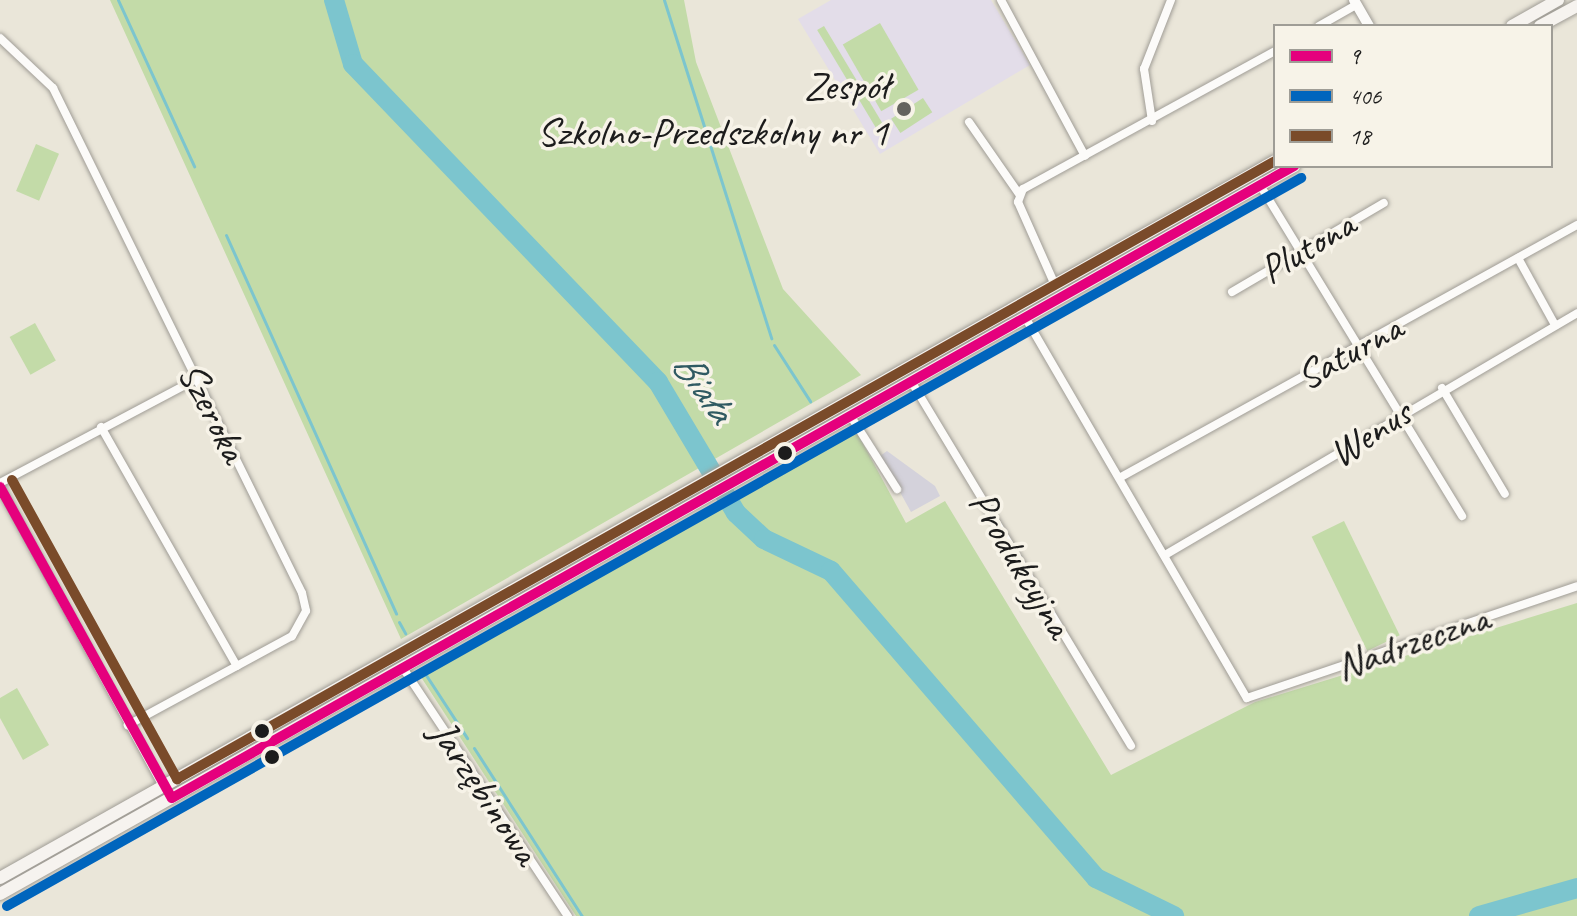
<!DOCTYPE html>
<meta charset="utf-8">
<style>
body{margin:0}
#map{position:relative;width:1577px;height:916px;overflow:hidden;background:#eae6d9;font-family:Caveat,sans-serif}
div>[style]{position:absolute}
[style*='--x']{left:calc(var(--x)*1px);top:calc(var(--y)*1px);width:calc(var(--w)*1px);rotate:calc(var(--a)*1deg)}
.built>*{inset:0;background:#e3dde9}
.industrial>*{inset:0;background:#d4d2db}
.green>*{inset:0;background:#c3dba8;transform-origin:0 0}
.stream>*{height:3px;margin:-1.5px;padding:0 1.5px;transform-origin:1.5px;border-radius:1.5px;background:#7cc5ce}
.river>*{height:20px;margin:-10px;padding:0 10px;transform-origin:10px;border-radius:10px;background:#7cc5ce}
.roads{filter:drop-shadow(0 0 2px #a09d96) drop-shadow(0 0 2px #a09d96)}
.minor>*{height:8px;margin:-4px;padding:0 4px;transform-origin:4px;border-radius:4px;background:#fcfbf9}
.tertiary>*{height:10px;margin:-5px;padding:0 5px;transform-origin:5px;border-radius:5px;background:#fcfbf9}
.secondary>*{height:12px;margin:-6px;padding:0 6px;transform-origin:6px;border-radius:6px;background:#f6f3ef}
.bus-1>*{height:10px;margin:-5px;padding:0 5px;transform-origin:5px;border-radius:5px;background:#e5007d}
.bus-2>*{height:10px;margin:-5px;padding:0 5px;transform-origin:5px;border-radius:5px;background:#0065bd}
.bus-3>*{height:10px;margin:-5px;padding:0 5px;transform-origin:5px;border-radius:5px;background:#7a4b2a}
.dots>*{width:22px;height:22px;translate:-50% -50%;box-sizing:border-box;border:4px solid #f7f3e8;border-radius:50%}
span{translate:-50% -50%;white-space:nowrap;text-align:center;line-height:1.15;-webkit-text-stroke:7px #f7f3e8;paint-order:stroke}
.poi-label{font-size:40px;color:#1c1c1c}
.right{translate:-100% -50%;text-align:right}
.street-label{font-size:40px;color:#1c1c1c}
.water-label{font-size:42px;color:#305a62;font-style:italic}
.legend{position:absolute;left:1273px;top:24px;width:280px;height:144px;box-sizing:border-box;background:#f7f3e8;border:2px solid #9f9d96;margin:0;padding:10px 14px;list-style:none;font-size:24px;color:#1c1c1c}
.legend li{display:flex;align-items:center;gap:16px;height:40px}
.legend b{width:40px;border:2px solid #9f9d96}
</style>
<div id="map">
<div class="built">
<div style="clip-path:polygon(831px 0,991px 0,1030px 65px,880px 154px,798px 19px)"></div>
</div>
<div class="industrial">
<div style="clip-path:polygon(887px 451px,935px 486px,940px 496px,911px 512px,880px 456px)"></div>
</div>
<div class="green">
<div style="clip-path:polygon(110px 0,684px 0,696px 62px,783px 289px,861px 375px,401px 639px)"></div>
<div style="left:880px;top:23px;width:77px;height:43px;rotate:60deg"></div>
<div style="left:824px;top:26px;width:126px;height:8px;rotate:59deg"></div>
<div style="left:923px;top:98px;width:17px;height:38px;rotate:57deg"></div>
<div style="left:36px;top:144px;width:25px;height:51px;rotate:23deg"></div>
<div style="left:35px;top:323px;width:43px;height:29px;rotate:61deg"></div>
<div style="clip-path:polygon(854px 427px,906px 523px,945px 501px,1111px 775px,1255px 702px,1577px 603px,1577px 916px,576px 916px,419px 674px)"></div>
<div style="left:1344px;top:521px;width:127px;height:36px;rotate:64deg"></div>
<div style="clip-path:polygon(17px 688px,49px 745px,23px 760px,0 718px,0 698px)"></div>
</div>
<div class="stream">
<div style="--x:118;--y:0;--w:183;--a:65.4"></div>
<div style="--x:664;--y:0;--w:355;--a:72.4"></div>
<div style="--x:226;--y:235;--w:415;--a:65.8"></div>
<div style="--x:774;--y:345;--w:67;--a:57.3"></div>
<div style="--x:399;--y:622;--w:13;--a:61"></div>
<div style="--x:424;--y:672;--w:79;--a:56.9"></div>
<div style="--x:474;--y:748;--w:200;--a:57.3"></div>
</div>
<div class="river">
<div style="--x:334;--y:0;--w:67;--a:73.5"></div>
<div style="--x:353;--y:64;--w:441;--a:46.2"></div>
<div style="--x:658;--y:382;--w:152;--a:59.2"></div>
<div style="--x:736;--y:513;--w:38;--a:43"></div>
<div style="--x:764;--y:539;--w:74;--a:25.5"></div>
<div style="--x:831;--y:571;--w:406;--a:49.2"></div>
<div style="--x:1096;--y:878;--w:87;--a:26"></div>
<div style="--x:1479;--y:916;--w:102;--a:-15.9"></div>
</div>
<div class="roads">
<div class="minor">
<div style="--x:1001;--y:0;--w:177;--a:61.7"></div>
<div style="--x:1319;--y:26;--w:43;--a:-29.6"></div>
<div style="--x:0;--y:38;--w:73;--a:43.3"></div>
<div style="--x:53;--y:88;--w:563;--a:63.75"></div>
<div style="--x:302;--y:593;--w:18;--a:77"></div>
<div style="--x:306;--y:611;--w:29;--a:119"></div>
<div style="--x:292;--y:636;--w:187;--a:151.5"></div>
<div style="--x:1152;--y:121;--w:53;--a:-98.7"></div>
<div style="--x:1144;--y:69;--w:74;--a:-68.6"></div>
<div style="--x:969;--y:122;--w:88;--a:55.2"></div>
<div style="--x:1260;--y:185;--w:388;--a:58.6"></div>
<div style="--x:1518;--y:258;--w:77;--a:61.1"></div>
<div style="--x:1055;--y:285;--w:91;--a:-114"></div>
<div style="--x:1018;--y:202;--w:14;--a:-69"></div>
<div style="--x:1023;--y:189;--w:287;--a:-28.7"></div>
<div style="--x:1232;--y:292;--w:176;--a:-30.4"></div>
<div style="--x:1025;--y:317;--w:441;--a:59.8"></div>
<div style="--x:1247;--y:698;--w:348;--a:-18.7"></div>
<div style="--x:911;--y:381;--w:426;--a:58.9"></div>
<div style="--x:1442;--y:388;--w:123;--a:59.3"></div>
<div style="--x:850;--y:415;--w:88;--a:57.6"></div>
<div style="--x:101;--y:427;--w:275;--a:60.4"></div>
<div style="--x:1121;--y:477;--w:521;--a:-28.93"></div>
<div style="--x:0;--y:483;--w:224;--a:-27.9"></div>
<div style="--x:0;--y:487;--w:338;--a:61.4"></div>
<div style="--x:1165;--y:555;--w:478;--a:-30.4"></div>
<div style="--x:403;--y:668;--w:298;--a:56.4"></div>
</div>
<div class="tertiary">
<div style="--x:1354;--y:0;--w:30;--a:60"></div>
</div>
<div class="secondary">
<div style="--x:1512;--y:26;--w:53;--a:-29.5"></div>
<div style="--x:1540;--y:26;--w:42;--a:-28.4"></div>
<div style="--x:0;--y:878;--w:1463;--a:-29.35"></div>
<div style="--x:0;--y:894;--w:1485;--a:-29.36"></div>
</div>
</div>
<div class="bus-1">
<div style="--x:0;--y:487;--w:355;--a:61.1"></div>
<div style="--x:172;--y:798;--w:1288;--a:-29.39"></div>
</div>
<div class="bus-2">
<div style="--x:7;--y:906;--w:1485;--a:-29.36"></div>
</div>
<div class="bus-3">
<div style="--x:12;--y:480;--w:342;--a:61.1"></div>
<div style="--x:177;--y:779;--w:1260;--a:-29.37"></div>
</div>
<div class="dots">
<div style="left:904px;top:109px;background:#64635e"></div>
<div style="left:785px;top:453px;background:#1c1c1c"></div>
<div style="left:262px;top:731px;background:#1c1c1c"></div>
<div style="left:272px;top:757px;background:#1c1c1c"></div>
</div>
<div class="poi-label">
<span class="right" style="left:888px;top:109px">Zespół<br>Szkolno-Przedszkolny nr 1</span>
</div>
<div class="street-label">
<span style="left:1307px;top:247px;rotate:-31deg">Plutona</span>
<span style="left:1349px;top:352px;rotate:-29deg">Saturna</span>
<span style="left:213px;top:412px;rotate:63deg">Szeroka</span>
<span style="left:1370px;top:433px;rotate:-33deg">Wenus</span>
<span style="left:1021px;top:564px;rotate:59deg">Produkcyjna</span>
<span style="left:1412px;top:642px;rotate:-19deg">Nadrzeczna</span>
<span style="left:485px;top:792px;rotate:56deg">Jarzębinowa</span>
</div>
<div class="water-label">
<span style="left:703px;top:387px;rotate:55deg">Biała</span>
</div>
<ul class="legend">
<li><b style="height:10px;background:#e5007d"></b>9</li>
<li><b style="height:10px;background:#0065bd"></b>406</li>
<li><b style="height:10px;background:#7a4b2a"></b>18</li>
</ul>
</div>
